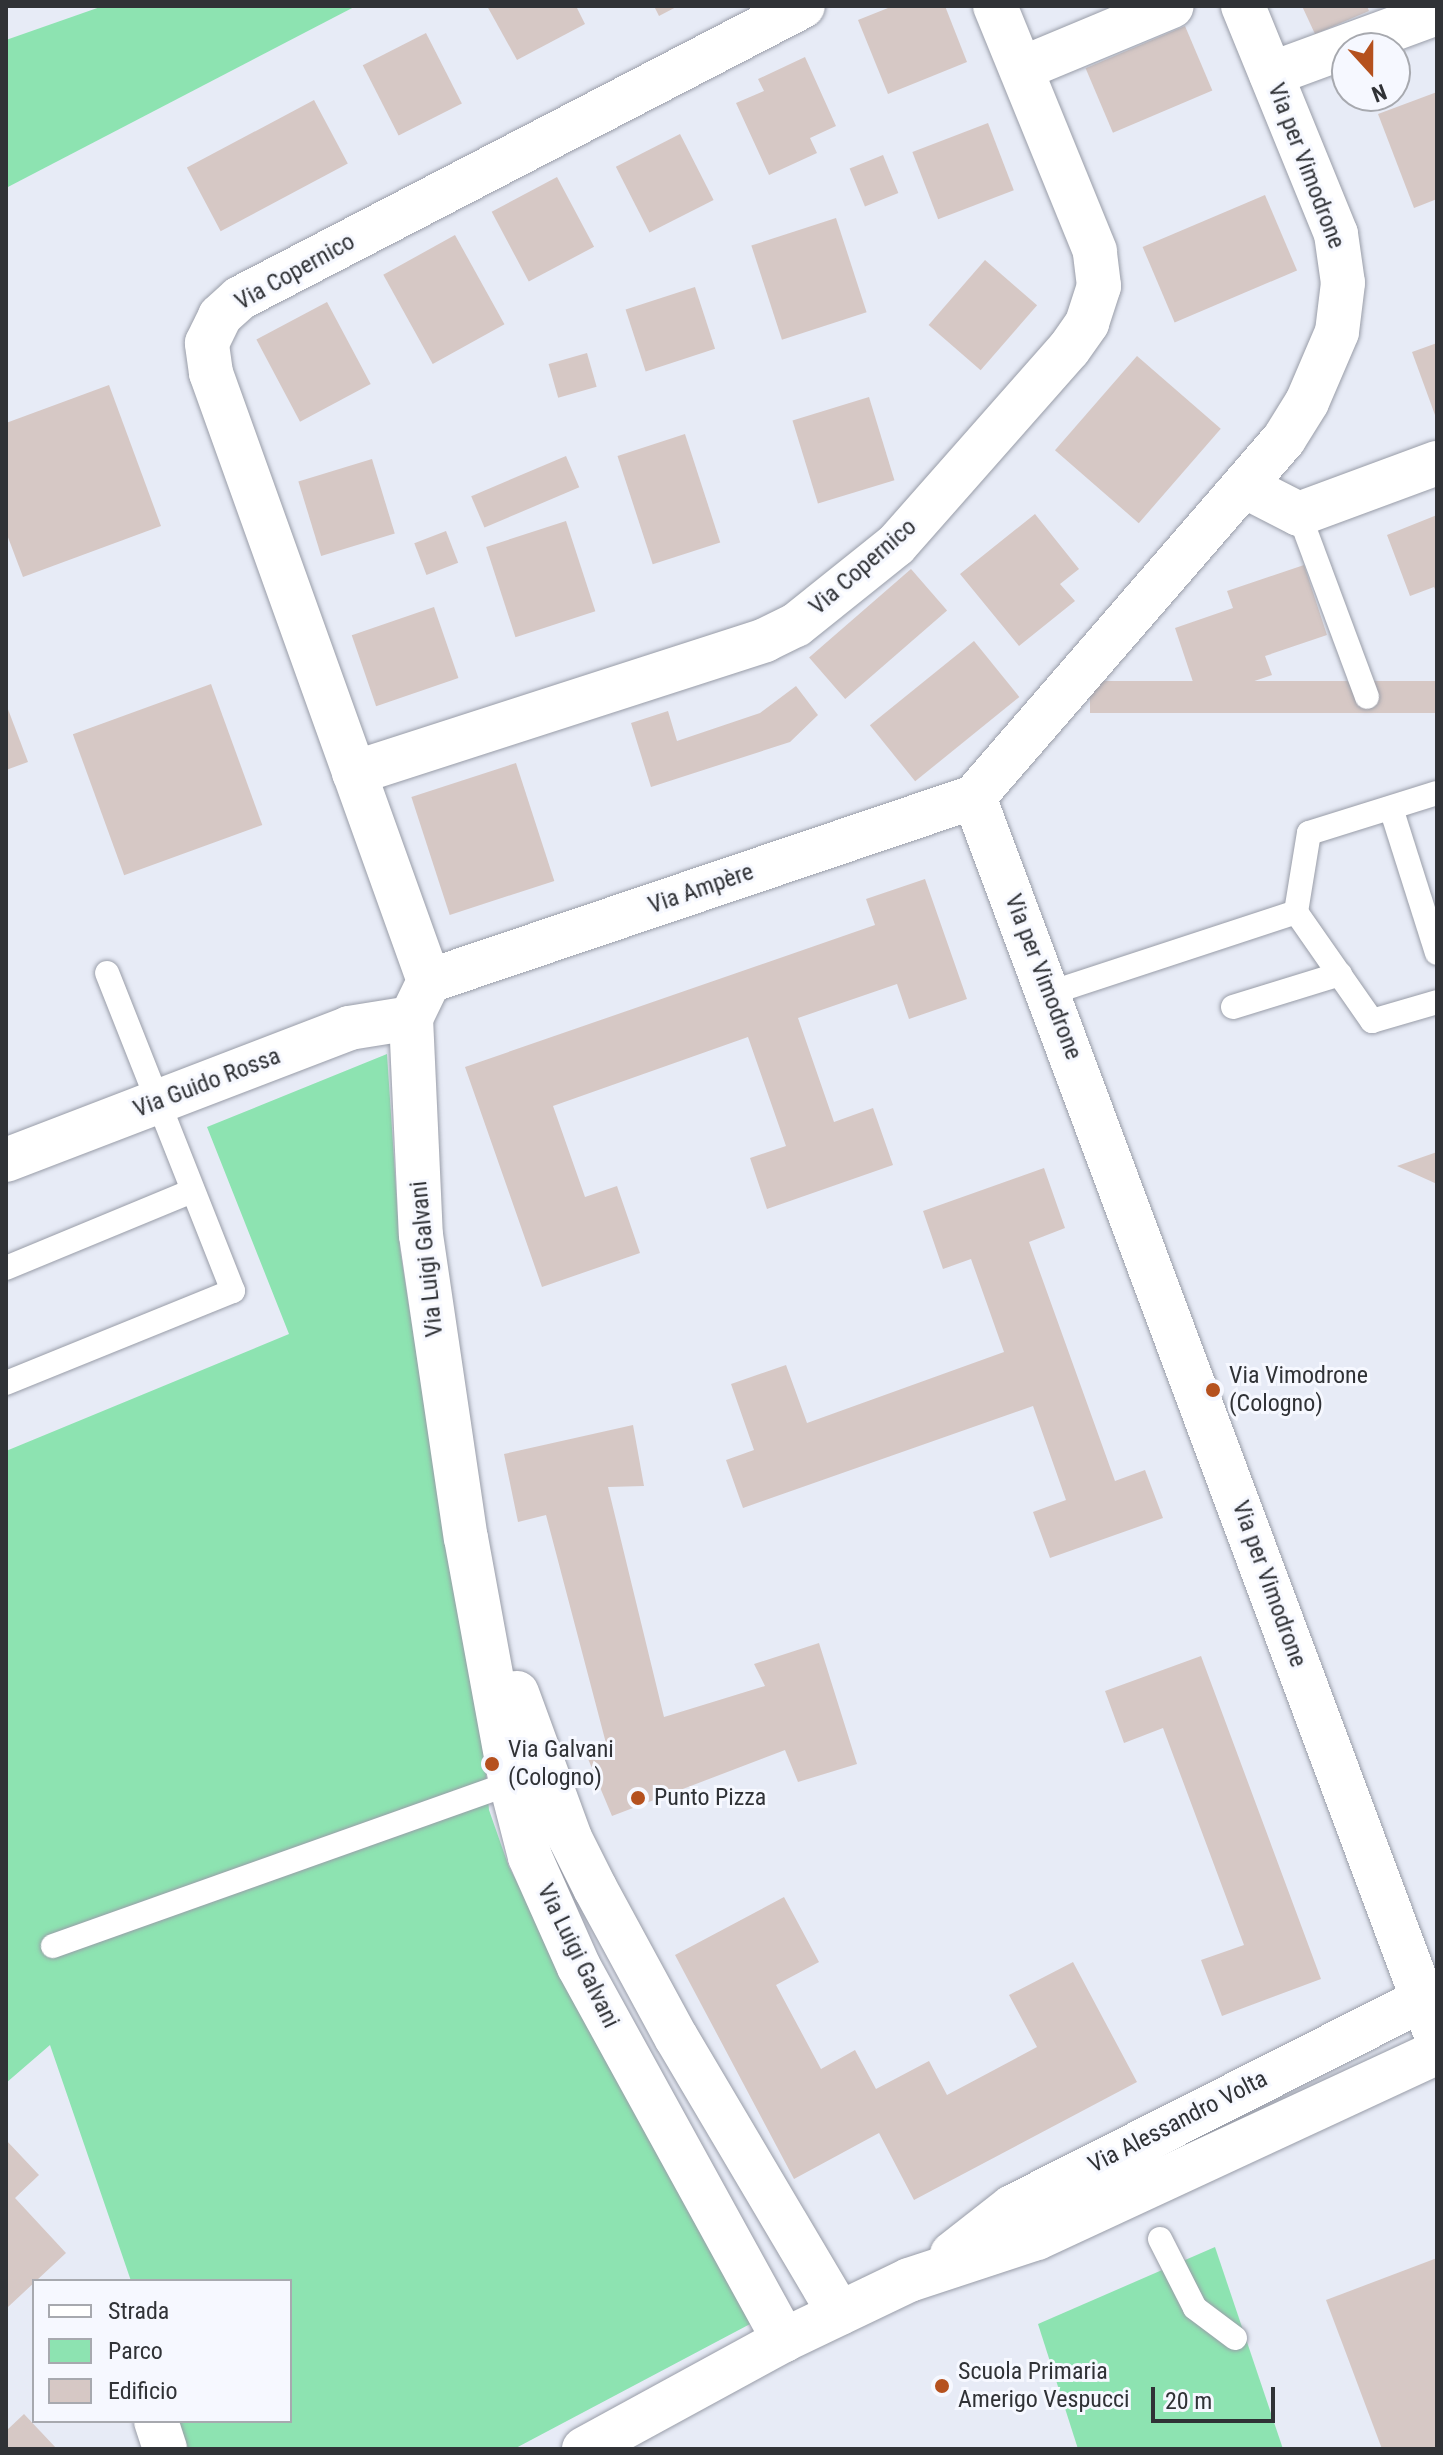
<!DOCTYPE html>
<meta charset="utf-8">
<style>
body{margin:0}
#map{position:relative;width:1443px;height:2455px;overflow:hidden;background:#e7ebf6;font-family:"Roboto Condensed",sans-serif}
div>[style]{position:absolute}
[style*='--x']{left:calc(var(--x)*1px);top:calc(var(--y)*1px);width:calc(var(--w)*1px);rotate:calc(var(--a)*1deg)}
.green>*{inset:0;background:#8de3b1}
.building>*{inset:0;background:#d6c8c5;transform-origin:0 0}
.roads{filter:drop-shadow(0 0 2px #999da8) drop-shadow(0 0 2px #999da8)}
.service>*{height:24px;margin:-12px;padding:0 12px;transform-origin:12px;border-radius:12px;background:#fff}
.minor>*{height:44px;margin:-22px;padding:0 22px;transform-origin:22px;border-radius:22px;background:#fff}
.tertiary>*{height:44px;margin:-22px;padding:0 22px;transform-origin:22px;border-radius:22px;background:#fff}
.dots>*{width:22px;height:22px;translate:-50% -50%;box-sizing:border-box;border:4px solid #f6f8ff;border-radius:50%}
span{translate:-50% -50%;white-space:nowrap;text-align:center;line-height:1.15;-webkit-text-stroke:6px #f6f8ff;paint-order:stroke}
.street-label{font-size:24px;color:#303236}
.poi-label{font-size:24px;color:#303236}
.left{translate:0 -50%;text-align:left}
.frame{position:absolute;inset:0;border:8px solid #303236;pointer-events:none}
.legend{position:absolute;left:32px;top:2279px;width:260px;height:144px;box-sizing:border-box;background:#f6f8ff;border:2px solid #a7a9af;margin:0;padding:10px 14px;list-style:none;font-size:24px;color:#303236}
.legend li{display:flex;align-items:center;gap:16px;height:40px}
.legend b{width:40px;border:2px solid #a7a9af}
.north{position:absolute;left:1331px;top:32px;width:80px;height:80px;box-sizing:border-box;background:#f6f8ff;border:2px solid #a7a9af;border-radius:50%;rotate:159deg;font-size:22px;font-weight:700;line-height:32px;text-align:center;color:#303236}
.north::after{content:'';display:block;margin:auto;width:28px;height:36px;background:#b5511e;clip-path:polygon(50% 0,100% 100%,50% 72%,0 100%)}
.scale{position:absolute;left:1151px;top:2387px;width:124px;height:36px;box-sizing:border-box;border:4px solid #303236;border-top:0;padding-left:10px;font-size:24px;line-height:28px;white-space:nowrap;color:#303236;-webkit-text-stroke:6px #f6f8ff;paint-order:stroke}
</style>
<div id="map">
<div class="green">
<div style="clip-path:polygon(103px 6px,356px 6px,6px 188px,6px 40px)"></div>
<div style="clip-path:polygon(387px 1054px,400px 1249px,445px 1535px,481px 1718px,489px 1810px,509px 1867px,752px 2323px,514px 2449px,188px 2449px,179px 2421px,290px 2421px,290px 2281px,131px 2281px,50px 2045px,6px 2083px,6px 1451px,289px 1334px,207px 1127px)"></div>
<div style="clip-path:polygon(1215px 2247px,1283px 2449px,1078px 2449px,1038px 2324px)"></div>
</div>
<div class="building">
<div style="clip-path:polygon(487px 6px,576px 6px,585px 24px,517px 60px)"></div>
<div style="clip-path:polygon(654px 6px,678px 6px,659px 16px)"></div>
<div style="clip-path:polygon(893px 6px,945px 6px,967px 62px,888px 94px,858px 20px)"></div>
<div style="clip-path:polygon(1302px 6px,1367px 6px,1369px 11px,1315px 34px)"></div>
<div style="left:1185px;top:26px;width:70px;height:108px;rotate:67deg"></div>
<div style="left:426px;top:33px;width:79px;height:71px;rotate:63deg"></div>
<div style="clip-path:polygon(805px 57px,836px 126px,810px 138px,817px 153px,769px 175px,736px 103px,764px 91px,758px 79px)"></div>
<div style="clip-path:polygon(1437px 92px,1437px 199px,1414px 208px,1378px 114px)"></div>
<div style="left:314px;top:100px;width:72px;height:144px;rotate:62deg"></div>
<div style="left:988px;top:123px;width:72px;height:81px;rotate:69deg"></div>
<div style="left:680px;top:134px;width:74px;height:72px;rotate:63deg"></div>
<div style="left:883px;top:155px;width:41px;height:36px;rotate:68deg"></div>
<div style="left:557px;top:177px;width:79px;height:74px;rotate:62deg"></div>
<div style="left:1265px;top:195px;width:82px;height:133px;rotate:67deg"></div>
<div style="left:836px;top:218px;width:99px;height:89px;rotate:72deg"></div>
<div style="left:455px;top:235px;width:102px;height:82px;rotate:61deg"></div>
<div style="left:985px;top:260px;width:69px;height:86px;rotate:41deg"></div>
<div style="left:695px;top:287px;width:65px;height:73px;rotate:72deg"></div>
<div style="left:327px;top:302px;width:93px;height:80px;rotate:62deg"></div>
<div style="clip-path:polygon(1437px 343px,1437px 414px,1435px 415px,1412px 352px)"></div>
<div style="left:587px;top:353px;width:35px;height:40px;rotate:74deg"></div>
<div style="left:1137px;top:356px;width:111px;height:125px;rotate:41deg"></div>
<div style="clip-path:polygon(109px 385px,161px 526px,23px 577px,6px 532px,6px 423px)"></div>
<div style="left:869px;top:397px;width:87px;height:80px;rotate:73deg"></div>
<div style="left:685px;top:434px;width:114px;height:71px;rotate:72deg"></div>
<div style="left:566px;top:456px;width:34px;height:103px;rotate:67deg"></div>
<div style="left:372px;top:459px;width:78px;height:77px;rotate:73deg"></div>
<div style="clip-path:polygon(1035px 514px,1079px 569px,1060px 584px,1075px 601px,1019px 646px,960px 574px)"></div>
<div style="clip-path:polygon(1437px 515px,1437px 594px,1434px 587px,1410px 596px,1387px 535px)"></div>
<div style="left:566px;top:521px;width:95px;height:84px;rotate:72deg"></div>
<div style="left:446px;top:531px;width:34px;height:34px;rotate:69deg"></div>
<div style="clip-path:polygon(1304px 565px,1327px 635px,1265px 656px,1272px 675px,1199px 700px,1175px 628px,1233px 608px,1227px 591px)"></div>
<div style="left:911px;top:569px;width:55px;height:135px;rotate:49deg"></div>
<div style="left:434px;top:607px;width:75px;height:87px;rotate:71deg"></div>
<div style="left:974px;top:641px;width:72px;height:134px;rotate:51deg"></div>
<div style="left:1437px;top:681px;width:32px;height:347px;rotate:90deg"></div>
<div style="left:211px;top:684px;width:150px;height:147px;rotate:70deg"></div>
<div style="clip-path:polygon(796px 686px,818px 715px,790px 742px,651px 787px,631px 723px,668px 711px,677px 741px,760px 713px)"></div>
<div style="clip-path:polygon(6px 704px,28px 762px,6px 770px)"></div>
<div style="left:516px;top:763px;width:124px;height:110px;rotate:72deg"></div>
<div style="clip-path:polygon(925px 879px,967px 999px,909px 1019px,897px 984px,798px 1018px,834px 1122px,873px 1108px,893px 1165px,767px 1209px,750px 1158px,786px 1146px,748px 1037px,553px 1106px,585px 1197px,617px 1186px,640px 1253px,542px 1287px,465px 1067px,875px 925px,866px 899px)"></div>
<div style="clip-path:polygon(1437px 1152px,1437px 1184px,1397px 1166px)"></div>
<div style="clip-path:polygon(1044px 1168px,1065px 1228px,1029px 1242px,1115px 1481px,1145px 1470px,1163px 1518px,1050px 1558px,1033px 1512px,1066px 1500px,1033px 1406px,743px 1508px,726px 1460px,754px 1450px,731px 1384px,786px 1365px,807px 1423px,1004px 1352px,971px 1259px,943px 1269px,923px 1211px)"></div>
<div style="clip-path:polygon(633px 1425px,644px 1486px,608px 1487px,664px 1717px,765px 1686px,754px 1664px,819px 1643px,857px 1764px,798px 1782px,785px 1750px,612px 1816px,586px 1754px,607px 1747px,546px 1515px,518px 1522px,504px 1454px)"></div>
<div style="clip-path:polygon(1201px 1656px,1321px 1979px,1222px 2016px,1201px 1960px,1244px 1945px,1163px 1728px,1124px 1743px,1105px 1691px)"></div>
<div style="clip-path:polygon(784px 1897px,819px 1962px,776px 1985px,821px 2069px,855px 2050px,876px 2089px,929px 2061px,947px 2095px,1037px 2047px,1009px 1995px,1073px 1962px,1137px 2082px,914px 2200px,879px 2133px,794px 2179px,675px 1955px)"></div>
<div style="clip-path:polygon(6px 2140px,39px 2175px,15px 2198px,66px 2253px,8px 2307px)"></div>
<div style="clip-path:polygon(1437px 2258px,1437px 2449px,1382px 2449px,1326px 2300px)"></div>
<div style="clip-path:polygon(24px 2414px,57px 2449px,6px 2449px,6px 2431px)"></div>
</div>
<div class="roads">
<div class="service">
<div style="--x:1299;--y:514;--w:195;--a:69.6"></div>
<div style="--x:1391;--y:808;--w:152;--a:72.4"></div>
<div style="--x:1296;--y:912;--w:80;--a:-80.7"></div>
<div style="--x:1309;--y:833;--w:134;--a:-17.4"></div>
<div style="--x:1050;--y:993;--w:259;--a:-18.2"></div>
<div style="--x:1296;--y:912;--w:133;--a:55.1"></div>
<div style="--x:1372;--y:1021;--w:68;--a:-16.3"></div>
<div style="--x:1233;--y:1007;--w:112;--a:-17.1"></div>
<div style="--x:6;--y:1268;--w:201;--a:-22.5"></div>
<div style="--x:6;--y:1383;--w:245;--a:-22.1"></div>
<div style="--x:233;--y:1291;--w:342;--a:-111.6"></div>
<div style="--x:53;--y:1946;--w:486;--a:-19.6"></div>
<div style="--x:1160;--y:2239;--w:77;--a:63.1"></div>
<div style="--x:1195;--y:2308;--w:50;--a:36.9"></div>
</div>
<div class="minor">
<div style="--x:1023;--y:68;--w:161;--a:-22.6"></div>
<div style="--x:1271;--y:74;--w:177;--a:-20.2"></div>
<div style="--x:1246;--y:487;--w:59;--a:27"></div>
<div style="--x:1299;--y:514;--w:147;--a:-20.3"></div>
<div style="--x:354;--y:773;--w:432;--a:-17.9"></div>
<div style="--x:765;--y:640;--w:34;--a:-26"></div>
<div style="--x:796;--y:625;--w:128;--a:-38.7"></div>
<div style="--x:896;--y:545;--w:261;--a:-48.6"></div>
<div style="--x:1069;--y:349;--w:32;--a:-55"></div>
<div style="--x:1087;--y:323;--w:39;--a:-72"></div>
<div style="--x:1099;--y:286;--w:35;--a:-97"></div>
<div style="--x:1095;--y:251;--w:265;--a:-112.2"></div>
<div style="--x:429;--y:981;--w:41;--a:115.9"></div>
<div style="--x:411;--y:1018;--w:217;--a:87.4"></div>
<div style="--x:421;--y:1235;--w:306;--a:81.6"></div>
<div style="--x:466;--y:1538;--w:249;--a:79.6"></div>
<div style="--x:511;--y:1783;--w:76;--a:75.6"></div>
<div style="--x:530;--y:1857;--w:120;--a:66"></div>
<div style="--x:579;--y:1967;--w:426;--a:61.2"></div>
<div style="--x:429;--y:981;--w:646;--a:-109.73"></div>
<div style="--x:211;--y:373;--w:30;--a:-98"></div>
<div style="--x:207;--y:343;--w:30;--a:-64"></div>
<div style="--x:220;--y:316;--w:27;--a:-42"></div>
<div style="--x:240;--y:298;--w:634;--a:-27.41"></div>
<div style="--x:429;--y:981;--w:575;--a:-18.66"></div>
<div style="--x:6;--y:1160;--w:368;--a:-21"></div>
<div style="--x:349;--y:1028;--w:63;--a:-9.2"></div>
<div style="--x:517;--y:1693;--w:154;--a:69.9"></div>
<div style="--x:570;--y:1838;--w:56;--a:63.4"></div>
<div style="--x:595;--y:1888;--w:170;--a:61.5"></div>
<div style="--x:676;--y:2037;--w:321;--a:59.4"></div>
<div style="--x:156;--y:2421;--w:29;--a:72"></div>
</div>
<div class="tertiary">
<div style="--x:1243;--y:6;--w:246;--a:67.8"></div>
<div style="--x:1336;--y:234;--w:49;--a:81.9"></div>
<div style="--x:1343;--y:283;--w:49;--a:97"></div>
<div style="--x:1337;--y:332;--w:76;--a:113.2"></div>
<div style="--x:1307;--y:402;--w:44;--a:121.9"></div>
<div style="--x:1284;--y:439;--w:474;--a:130.9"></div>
<div style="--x:974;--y:797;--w:1324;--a:69.53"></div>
<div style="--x:952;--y:2254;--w:76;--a:-38.1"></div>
<div style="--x:1012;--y:2207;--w:476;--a:-26.8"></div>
<div style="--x:584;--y:2449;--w:228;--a:-28.6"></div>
<div style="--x:784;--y:2340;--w:139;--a:-25.6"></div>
<div style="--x:909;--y:2280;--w:135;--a:-18.2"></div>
<div style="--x:1037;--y:2238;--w:441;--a:-24.9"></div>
</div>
</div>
<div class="dots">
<div style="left:1213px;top:1390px;background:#b5511e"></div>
<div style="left:492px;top:1764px;background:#b5511e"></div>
<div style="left:638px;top:1798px;background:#b5511e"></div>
<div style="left:942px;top:2386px;background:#b5511e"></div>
</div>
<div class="street-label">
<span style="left:1306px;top:166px;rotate:69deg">Via per Vimodrone</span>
<span style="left:295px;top:272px;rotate:-29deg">Via Copernico</span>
<span style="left:863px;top:567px;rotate:-41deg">Via Copernico</span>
<span style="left:701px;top:889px;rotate:-19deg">Via Ampère</span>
<span style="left:1043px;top:977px;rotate:69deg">Via per Vimodrone</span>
<span style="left:207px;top:1083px;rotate:-21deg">Via Guido Rossa</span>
<span style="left:427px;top:1259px;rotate:-96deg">Via Luigi Galvani</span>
<span style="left:1269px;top:1584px;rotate:70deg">Via per Vimodrone</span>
<span style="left:578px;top:1956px;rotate:64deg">Via Luigi Galvani</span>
<span style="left:1178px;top:2122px;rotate:-27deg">Via Alessandro Volta</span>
</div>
<div class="poi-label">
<span class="left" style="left:1229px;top:1390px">Via Vimodrone<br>(Cologno)</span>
<span class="left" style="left:508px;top:1764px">Via Galvani<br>(Cologno)</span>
<span class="left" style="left:654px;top:1798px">Punto Pizza</span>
<span class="left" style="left:958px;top:2386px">Scuola Primaria<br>Amerigo Vespucci</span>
</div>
<div class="frame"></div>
<ul class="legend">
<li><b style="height:10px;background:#fff"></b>Strada</li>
<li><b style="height:22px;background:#8de3b1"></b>Parco</li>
<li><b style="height:22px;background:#d6c8c5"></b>Edificio</li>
</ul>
<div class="north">N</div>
<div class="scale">20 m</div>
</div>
